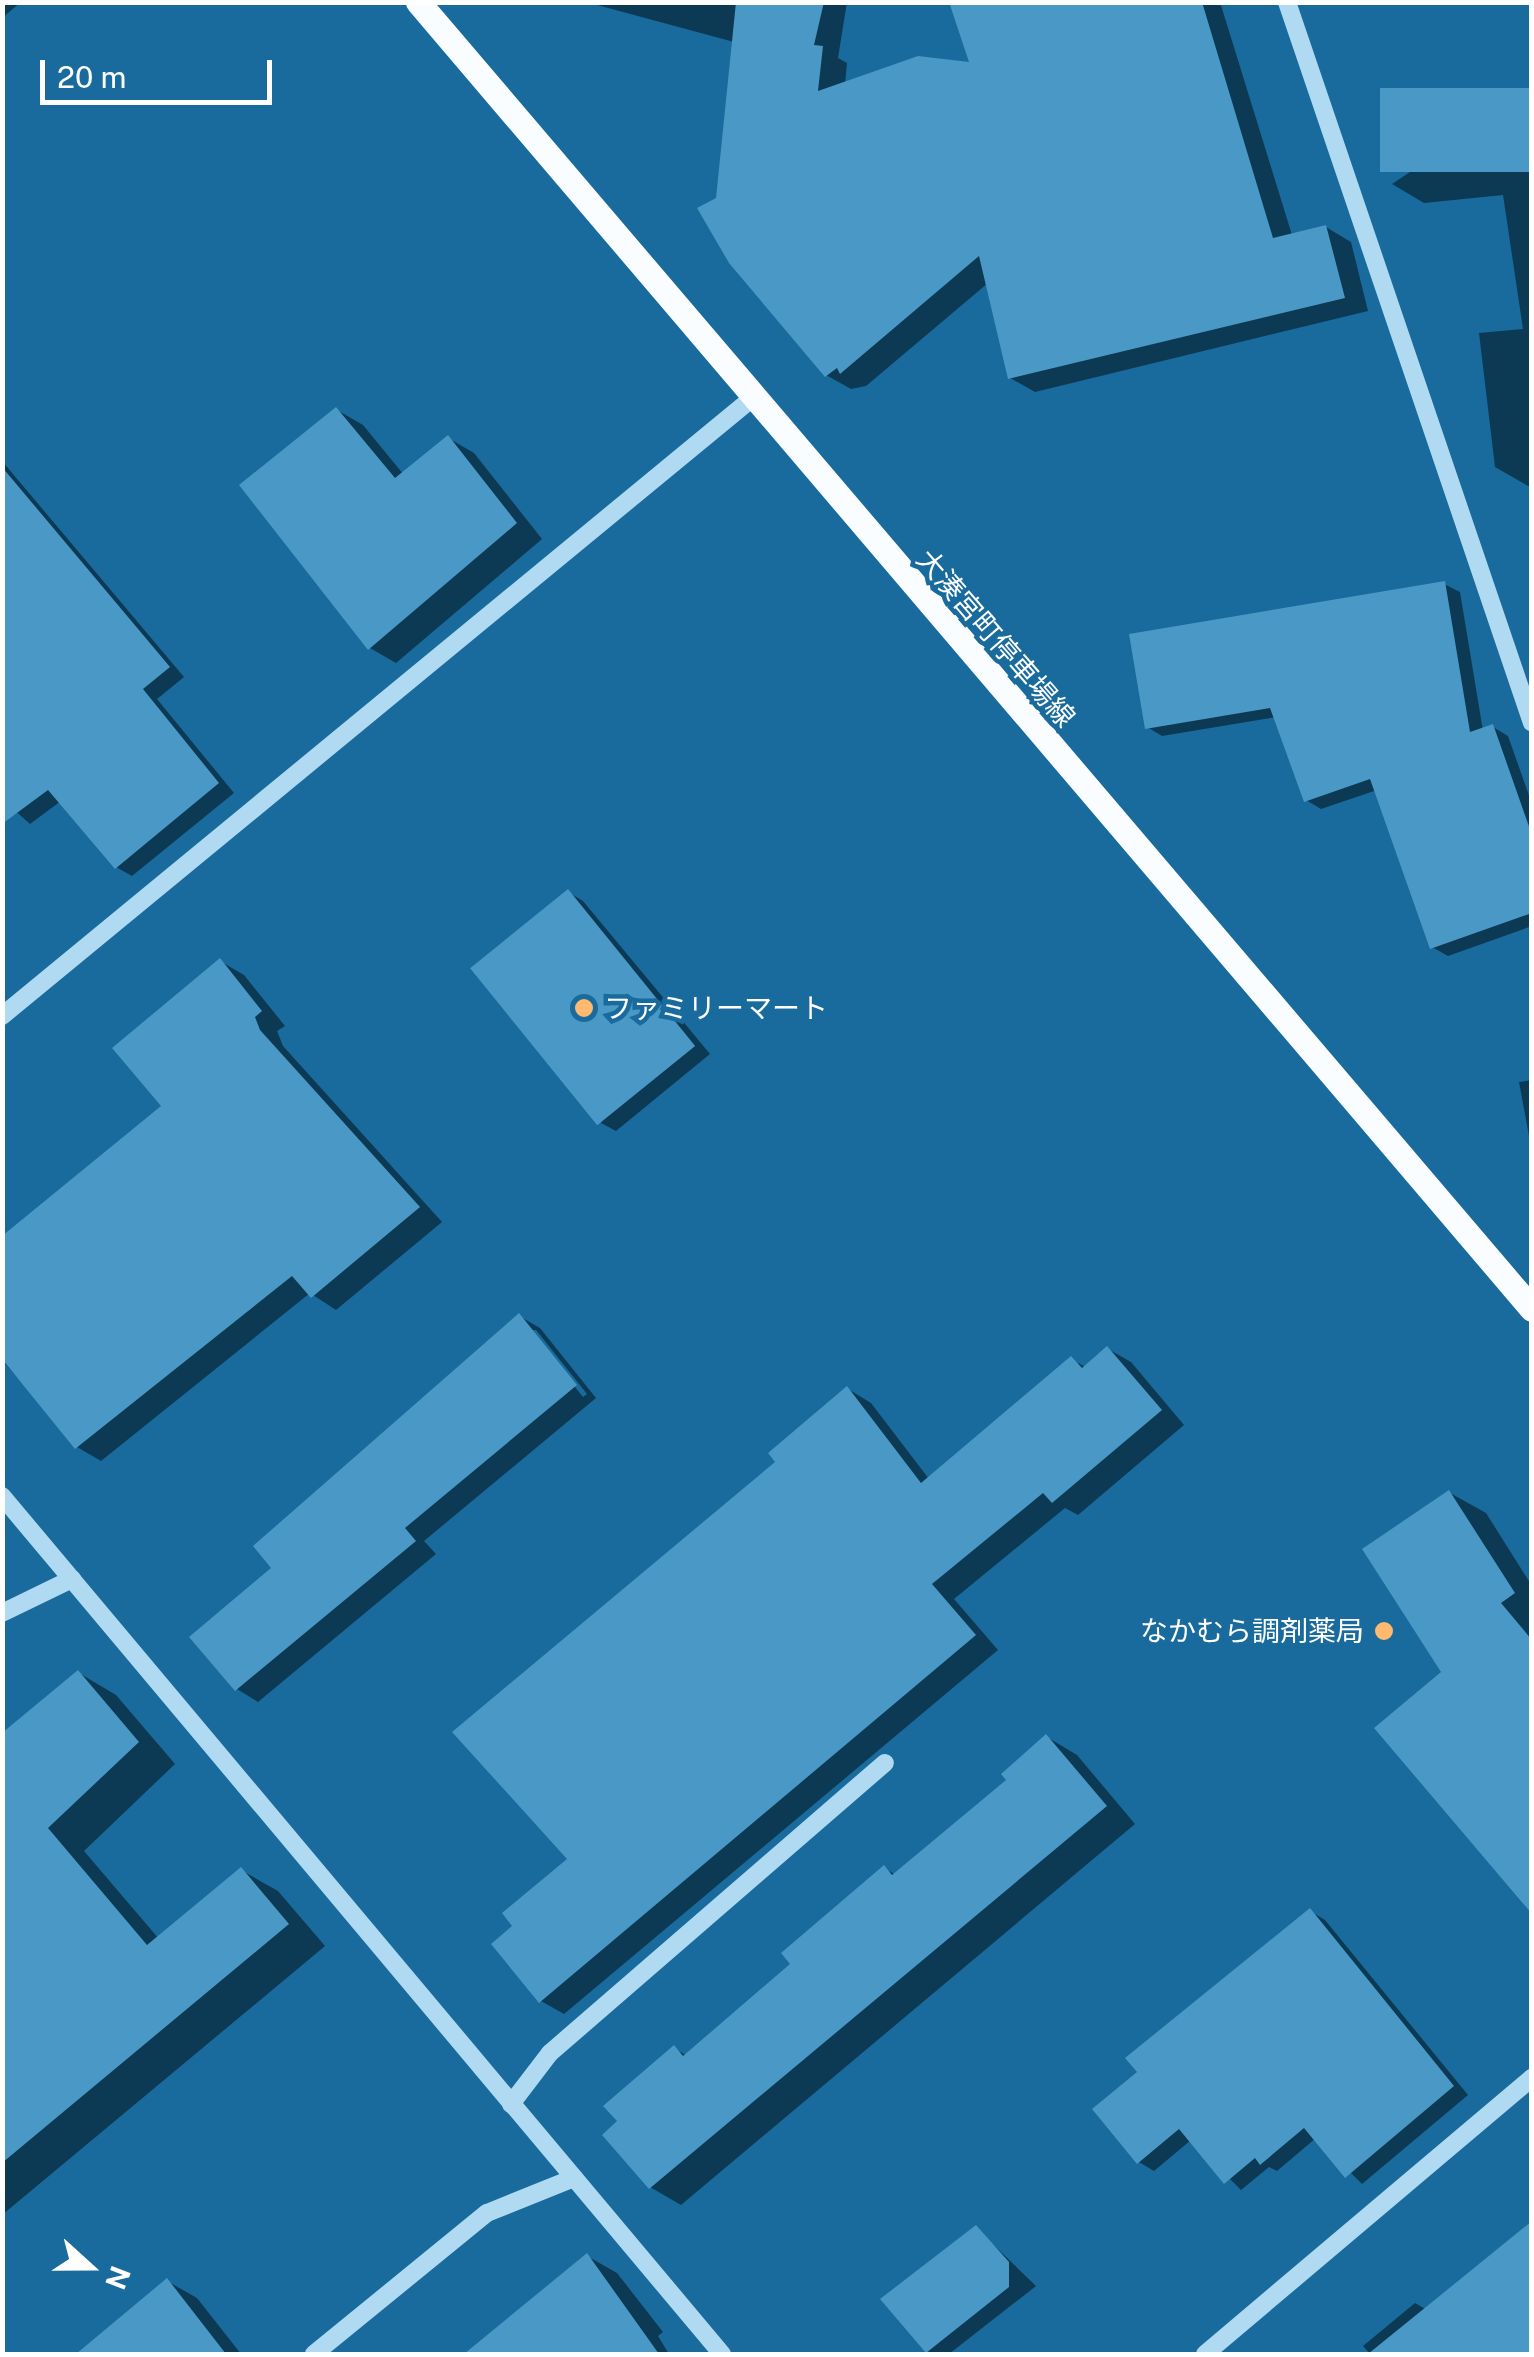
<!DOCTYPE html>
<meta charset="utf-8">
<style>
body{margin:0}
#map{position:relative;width:1534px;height:2357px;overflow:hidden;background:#186b9c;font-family:"Public Sans","Noto Sans JP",sans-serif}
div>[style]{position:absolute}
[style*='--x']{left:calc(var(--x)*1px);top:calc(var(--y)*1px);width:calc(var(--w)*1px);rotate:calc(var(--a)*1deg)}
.shadow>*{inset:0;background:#0007}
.building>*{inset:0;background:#4a98c5;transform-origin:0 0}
.minor>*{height:18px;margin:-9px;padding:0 9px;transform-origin:9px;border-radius:9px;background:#afdaf2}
.major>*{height:25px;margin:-12.5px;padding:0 12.5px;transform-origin:12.5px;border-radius:12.5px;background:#fafdff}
.dots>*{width:28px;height:28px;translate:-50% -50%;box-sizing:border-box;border:5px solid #186b9c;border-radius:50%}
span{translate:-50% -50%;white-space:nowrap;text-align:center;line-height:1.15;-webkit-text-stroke:9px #186b9c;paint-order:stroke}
.street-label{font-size:28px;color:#fff}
.poi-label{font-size:28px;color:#fff}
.left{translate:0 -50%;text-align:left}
.right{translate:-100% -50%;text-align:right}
.frame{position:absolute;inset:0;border:5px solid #fff;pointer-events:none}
.north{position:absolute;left:40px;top:2217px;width:100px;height:100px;-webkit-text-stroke:8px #186b9c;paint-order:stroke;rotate:111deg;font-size:28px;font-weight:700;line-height:40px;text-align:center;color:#fff}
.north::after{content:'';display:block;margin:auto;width:35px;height:45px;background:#fff;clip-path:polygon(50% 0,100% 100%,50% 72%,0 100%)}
.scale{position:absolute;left:40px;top:60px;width:232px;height:45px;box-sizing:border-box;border:5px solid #fff;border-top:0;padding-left:12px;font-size:30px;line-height:35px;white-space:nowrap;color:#fff;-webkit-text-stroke:8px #186b9c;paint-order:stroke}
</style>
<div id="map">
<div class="shadow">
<div style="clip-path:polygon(2px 2px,21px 2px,2px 18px)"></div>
<div style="clip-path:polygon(586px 2px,847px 2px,838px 58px,847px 63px,845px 84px,972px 65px,1106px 2px,1220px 2px,1292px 235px,1326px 227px,1351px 242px,1368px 311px,1035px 392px,1010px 378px,988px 283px,866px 386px,851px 389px,826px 375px,718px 199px,734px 42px)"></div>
<div style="clip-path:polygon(1532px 91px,1532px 485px,1528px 486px,1495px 467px,1479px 333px,1523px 329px,1503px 195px,1424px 203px,1392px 184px)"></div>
<div style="clip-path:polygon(337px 410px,363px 425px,404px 475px,448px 438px,474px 453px,542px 539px,396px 663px,370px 648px)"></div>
<div style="clip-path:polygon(2px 461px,184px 677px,157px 699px,234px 793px,132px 876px,116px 867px,61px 801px,30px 824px,2px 799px)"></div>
<div style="clip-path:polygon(1444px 584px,1460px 592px,1483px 731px,1493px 727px,1508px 736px,1532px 804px,1532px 926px,1448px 956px,1432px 947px,1377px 790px,1321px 809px,1306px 800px,1276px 717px,1162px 736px,1147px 727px)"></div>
<div style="clip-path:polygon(568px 892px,583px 901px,710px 1054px,616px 1131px,601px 1123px)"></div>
<div style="clip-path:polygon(220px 961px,244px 975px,285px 1026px,277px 1031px,283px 1046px,442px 1222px,336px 1310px,310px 1293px,101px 1461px,77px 1447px,2px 1360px,2px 1237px,164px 1106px)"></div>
<div style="clip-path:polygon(1532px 1080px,1532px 1152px,1519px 1082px)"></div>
<div style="clip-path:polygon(evenodd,519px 1316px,540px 1328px,596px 1398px,424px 1541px,436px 1554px,258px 1702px,237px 1689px,519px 1316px,529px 1330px,536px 1330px,587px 1394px,583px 1397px,529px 1330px)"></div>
<div style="clip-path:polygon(1108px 1349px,1131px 1362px,1184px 1425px,1078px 1515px,1065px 1508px,954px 1599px,998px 1650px,564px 2014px,541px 2001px,515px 1927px,570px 1860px,779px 1462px,848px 1389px,871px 1403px,929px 1479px,1071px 1359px,1087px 1368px)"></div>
<div style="clip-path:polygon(1450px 1493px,1486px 1513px,1532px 1586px,1532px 1910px,1445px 1673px)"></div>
<div style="clip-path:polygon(79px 1673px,116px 1695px,175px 1764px,84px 1851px,159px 1939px,241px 1870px,278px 1891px,325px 1946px,2px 2215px,2px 1736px)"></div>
<div style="clip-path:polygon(1047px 1737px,1077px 1755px,1135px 1824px,681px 2205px,650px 2187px,621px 2122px,674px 2048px,687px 2056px,794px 1965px,884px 1868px,896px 1875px,1010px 1781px)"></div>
<div style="clip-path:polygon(1310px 1911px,1325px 1920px,1468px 2095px,1362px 2184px,1316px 2138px,1277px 2171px,1269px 2167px,1241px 2190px,1191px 2140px,1154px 2171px,1139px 2162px,1140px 2072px)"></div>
<div style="clip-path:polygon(1532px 2224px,1532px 2354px,1370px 2354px,1363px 2346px,1415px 2303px,1427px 2310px)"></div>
<div style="clip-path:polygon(976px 2228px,1036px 2286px,949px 2354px,934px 2354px,927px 2351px)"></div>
<div style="clip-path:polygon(587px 2256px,617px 2273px,663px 2332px,658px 2336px,669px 2354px,473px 2354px)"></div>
<div style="clip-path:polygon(167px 2281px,197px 2298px,241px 2354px,80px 2354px)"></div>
</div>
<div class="building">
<div style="clip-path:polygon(736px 2px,824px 2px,814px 45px,823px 46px,818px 91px,918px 56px,969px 62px,949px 2px,1202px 2px,1273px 238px,1326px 225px,1345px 298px,1008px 379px,979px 256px,840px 374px,837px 368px,825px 377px,729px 263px,697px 208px,716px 198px)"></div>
<div style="left:1532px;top:88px;width:84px;height:152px;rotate:90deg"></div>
<div style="clip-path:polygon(336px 407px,395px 478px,448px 435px,517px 523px,368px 650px,239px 485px)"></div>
<div style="clip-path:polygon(2px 467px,170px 667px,143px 689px,219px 783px,115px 869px,48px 790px,2px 824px)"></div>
<div style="clip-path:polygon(1445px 581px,1470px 732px,1493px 724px,1532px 835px,1532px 913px,1430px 949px,1370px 779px,1304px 802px,1270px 708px,1145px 729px,1129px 634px)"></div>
<div style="left:568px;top:889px;width:202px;height:126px;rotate:51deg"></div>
<div style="clip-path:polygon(220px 958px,262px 1011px,255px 1017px,260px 1030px,420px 1207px,311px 1298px,292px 1276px,75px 1449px,2px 1359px,2px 1236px,161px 1106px,112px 1048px)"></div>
<div style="clip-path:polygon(519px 1313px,577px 1385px,405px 1528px,416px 1541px,235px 1691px,189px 1637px,271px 1568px,253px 1546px)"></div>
<div style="clip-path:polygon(1107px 1346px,1162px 1410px,1052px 1503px,1043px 1493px,932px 1584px,976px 1635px,539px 2003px,491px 1944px,512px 1926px,502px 1913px,567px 1859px,452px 1732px,775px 1462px,768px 1453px,847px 1386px,921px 1483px,1071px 1356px,1082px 1368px)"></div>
<div style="clip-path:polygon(1449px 1490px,1515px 1593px,1501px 1603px,1532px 1640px,1532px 1914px,1374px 1728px,1441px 1672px,1362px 1549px)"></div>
<div style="clip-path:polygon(78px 1670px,139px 1742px,48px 1828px,147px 1945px,241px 1867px,289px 1924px,2px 2163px,2px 1733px)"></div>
<div style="clip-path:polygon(1046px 1734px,1107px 1806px,649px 2189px,602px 2135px,617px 2121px,603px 2106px,674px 2045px,683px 2056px,790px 1964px,781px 1953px,884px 1865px,892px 1875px,1006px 1780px,1001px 1774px)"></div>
<div style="clip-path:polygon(1310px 1908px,1454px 2086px,1345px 2178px,1304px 2128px,1260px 2165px,1255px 2158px,1224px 2184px,1179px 2129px,1137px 2164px,1092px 2109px,1137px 2072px,1125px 2058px)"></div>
<div style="clip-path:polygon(1532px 2221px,1532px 2354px,1368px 2354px)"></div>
<div style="clip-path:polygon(976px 2225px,1009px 2262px,1009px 2287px,926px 2353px,880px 2299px)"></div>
<div style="clip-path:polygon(587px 2253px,659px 2354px,464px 2354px)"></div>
<div style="clip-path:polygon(167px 2278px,226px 2354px,76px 2354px)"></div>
</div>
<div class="minor">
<div style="--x:1287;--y:2;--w:761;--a:71.23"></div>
<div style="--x:2;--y:1016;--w:969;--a:-39.47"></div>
<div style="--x:2;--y:1496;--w:1120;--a:50"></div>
<div style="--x:2;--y:1613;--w:78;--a:-25.9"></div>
<div style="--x:511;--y:2104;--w:64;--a:-52.6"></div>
<div style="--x:550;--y:2053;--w:443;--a:-40.9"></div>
<div style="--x:314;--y:2354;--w:223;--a:-39.2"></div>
<div style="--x:487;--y:2213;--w:94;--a:-21.9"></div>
<div style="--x:1205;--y:2354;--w:428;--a:-40.2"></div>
</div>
<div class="major">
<div style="--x:418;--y:2;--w:1717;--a:49.56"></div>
</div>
<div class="dots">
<div style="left:584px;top:1008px;background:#ffba70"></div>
<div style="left:1384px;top:1631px;background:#ffba70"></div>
</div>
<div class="street-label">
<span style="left:996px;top:638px;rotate:49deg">大湊宮町停車場線</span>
</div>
<div class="poi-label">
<span class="left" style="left:604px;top:1008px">ファミリーマート</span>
<span class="right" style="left:1364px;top:1631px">なかむら調剤薬局</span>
</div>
<div class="frame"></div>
<div class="north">N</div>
<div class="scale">20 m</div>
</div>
